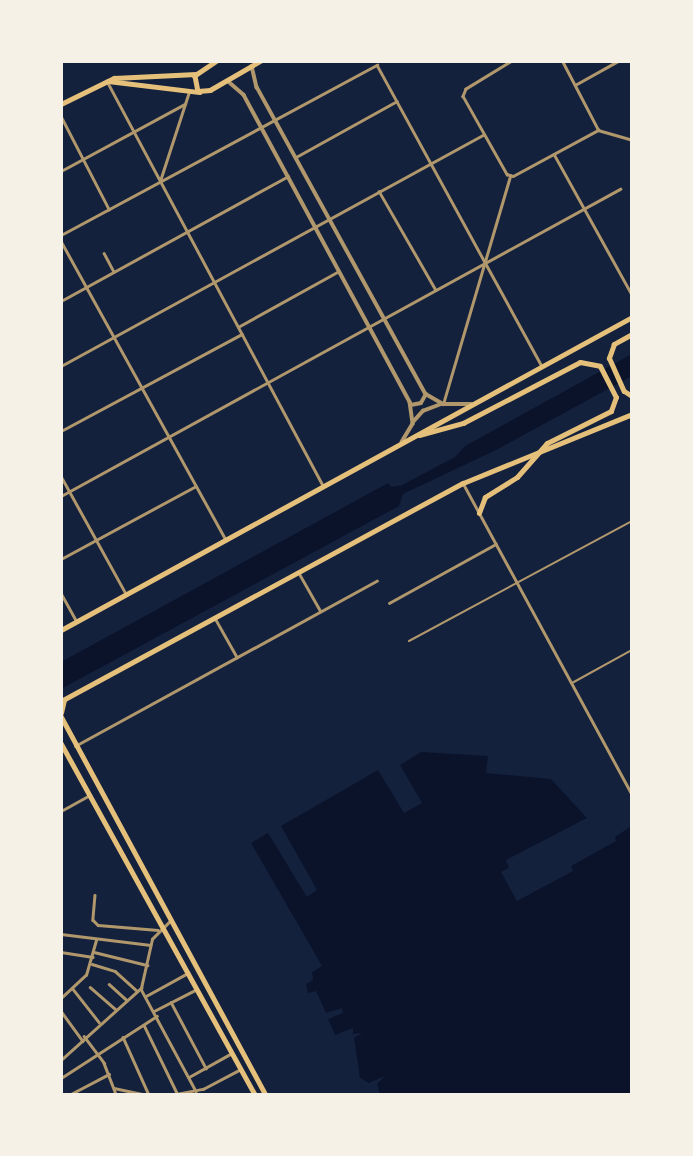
<!DOCTYPE html>
<style>
body{margin:0}
#map{position:relative;width:693px;height:1156px;overflow:hidden;background:#14213d;font-family:Jost,sans-serif}
div>[style]{position:absolute}
[style*='--x']{left:calc(var(--x)*1px);top:calc(var(--y)*1px);width:calc(var(--w)*1px);rotate:calc(var(--a)*1deg)}
.water>*{inset:0;background:#0b132b}
.service>*{height:2px;margin:-1px;padding:0 1px;transform-origin:1px;border-radius:1px;background:#b1986c}
.minor>*{height:2.5px;margin:-1.25px;padding:0 1.25px;transform-origin:1.25px;border-radius:1.25px;background:#b1986c}
.tertiary>*{height:3.5px;margin:-1.75px;padding:0 1.75px;transform-origin:1.75px;border-radius:1.75px;background:#b1986c}
.secondary>*{height:4.5px;margin:-2.25px;padding:0 2.25px;transform-origin:2.25px;border-radius:2.25px;background:#e5c07b}
.primary>*{height:4.5px;margin:-2.25px;padding:0 2.25px;transform-origin:2.25px;border-radius:2.25px;background:#e5c07b}
.trunk>*{height:5px;margin:-2.5px;padding:0 2.5px;transform-origin:2.5px;border-radius:2.5px;background:#e5c07b}
span{translate:-50% -50%;white-space:nowrap;text-align:center;line-height:1.15;-webkit-text-stroke:5px #f6f1e7;paint-order:stroke}
.frame{position:absolute;inset:0;border:63px solid #f6f1e7;pointer-events:none}
</style>
<div id="map">
<div class="water">
<div style="clip-path:polygon(632px 354px,632px 376px,496px 450px,403px 494px,399px 506px,61px 689px,61px 662px,388px 483px,391px 487px,402px 485px,455px 457px,465px 446px)"></div>
<div style="clip-path:polygon(421px 752px,488px 756px,486px 773px,551px 779px,587px 818px,506px 860px,509px 868px,501px 872px,517px 901px,573px 871px,571px 866px,616px 841px,615px 837px,630px 827px,632px 1095px,380px 1095px,377px 1084px,385px 1076px,369px 1083px,360px 1078px,354px 1038px,362px 1033px,353px 1034px,353px 1028px,335px 1035px,328px 1019px,343px 1013px,342px 1008px,326px 1013px,316px 991px,308px 993px,306px 984px,313px 980px,312px 972px,322px 966px,251px 843px,268px 833px,307px 897px,317px 890px,281px 826px,378px 770px,404px 813px,422px 803px,400px 765px)"></div>
</div>
<div class="service">
<div style="--x:409;--y:641;--w:253;--a:-28.3"></div>
<div style="--x:572;--y:683;--w:68;--a:-28.8"></div>
</div>
<div class="minor">
<div style="--x:512;--y:61;--w:54;--a:148.7"></div>
<div style="--x:466;--y:89;--w:8;--a:113"></div>
<div style="--x:463;--y:96;--w:90;--a:60.6"></div>
<div style="--x:507;--y:174;--w:6;--a:18"></div>
<div style="--x:513;--y:176;--w:97;--a:-28.4"></div>
<div style="--x:598;--y:130;--w:78;--a:-117.6"></div>
<div style="--x:107;--y:81;--w:458;--a:61.9"></div>
<div style="--x:575;--y:85;--w:49;--a:-29.2"></div>
<div style="--x:61;--y:116;--w:105;--a:62.7"></div>
<div style="--x:598;--y:130;--w:35;--a:16"></div>
<div style="--x:554;--y:154;--w:161;--a:61"></div>
<div style="--x:296;--y:157;--w:115;--a:-29"></div>
<div style="--x:61;--y:171;--w:141;--a:-28.4"></div>
<div style="--x:160;--y:181;--w:94;--a:-72"></div>
<div style="--x:379;--y:191;--w:114;--a:60.1"></div>
<div style="--x:61;--y:235;--w:359;--a:-28.3"></div>
<div style="--x:377;--y:65;--w:342;--a:61.3"></div>
<div style="--x:61;--y:241;--w:342;--a:61.1"></div>
<div style="--x:104;--y:253;--w:21;--a:62"></div>
<div style="--x:61;--y:301;--w:259;--a:-28.8"></div>
<div style="--x:238;--y:327;--w:115;--a:-29"></div>
<div style="--x:61;--y:366;--w:482;--a:-28.7"></div>
<div style="--x:443;--y:404;--w:238;--a:-73.6"></div>
<div style="--x:61;--y:431;--w:205;--a:-28.2"></div>
<div style="--x:61;--y:476;--w:132;--a:61.1"></div>
<div style="--x:463;--y:483;--w:354;--a:61.5"></div>
<div style="--x:61;--y:496;--w:638;--a:-28.78"></div>
<div style="--x:61;--y:559;--w:153;--a:-28.4"></div>
<div style="--x:299;--y:573;--w:43;--a:60.4"></div>
<div style="--x:61;--y:593;--w:33;--a:61"></div>
<div style="--x:389;--y:603;--w:122;--a:-28.9"></div>
<div style="--x:215;--y:618;--w:45;--a:60.6"></div>
<div style="--x:75;--y:746;--w:344;--a:-28.7"></div>
<div style="--x:61;--y:811;--w:31;--a:-29"></div>
<div style="--x:61;--y:886;--w:8;--a:90"></div>
<div style="--x:95;--y:895;--w:25;--a:95"></div>
<div style="--x:93;--y:920;--w:7;--a:45"></div>
<div style="--x:98;--y:925;--w:60;--a:4.8"></div>
<div style="--x:61;--y:934;--w:90;--a:7"></div>
<div style="--x:61;--y:952;--w:32;--a:9"></div>
<div style="--x:94;--y:952;--w:55;--a:13.8"></div>
<div style="--x:61;--y:962;--w:18;--a:90"></div>
<div style="--x:92;--y:964;--w:24;--a:17"></div>
<div style="--x:115;--y:971;--w:30;--a:42"></div>
<div style="--x:109;--y:984;--w:24;--a:42"></div>
<div style="--x:90;--y:987;--w:33;--a:41"></div>
<div style="--x:73;--y:989;--w:42;--a:51.8"></div>
<div style="--x:141;--y:989;--w:116;--a:61.7"></div>
<div style="--x:146;--y:996;--w:48;--a:-28.7"></div>
<div style="--x:61;--y:998;--w:34;--a:-43"></div>
<div style="--x:86;--y:975;--w:36;--a:-74"></div>
<div style="--x:171;--y:1002;--w:75;--a:62.1"></div>
<div style="--x:61;--y:1011;--w:37;--a:54"></div>
<div style="--x:154;--y:1011;--w:46;--a:-27.1"></div>
<div style="--x:144;--y:1025;--w:78;--a:64.1"></div>
<div style="--x:84;--y:1036;--w:34;--a:53"></div>
<div style="--x:104;--y:1063;--w:34;--a:69"></div>
<div style="--x:123;--y:1037;--w:64;--a:65.9"></div>
<div style="--x:61;--y:1060;--w:108;--a:-42"></div>
<div style="--x:141;--y:988;--w:50;--a:-77.3"></div>
<div style="--x:152;--y:939;--w:25;--a:-45"></div>
<div style="--x:189;--y:1077;--w:49;--a:-29.2"></div>
<div style="--x:61;--y:1078;--w:114;--a:-32.9"></div>
<div style="--x:114;--y:1088;--w:33;--a:12"></div>
<div style="--x:69;--y:1095;--w:45;--a:-27.7"></div>
<div style="--x:171;--y:1095;--w:33;--a:-11"></div>
<div style="--x:203;--y:1089;--w:41;--a:-27.8"></div>
</div>
<div class="tertiary">
<div style="--x:252;--y:66;--w:22;--a:77"></div>
<div style="--x:257;--y:87;--w:350;--a:61.2"></div>
<div style="--x:426;--y:394;--w:20;--a:30"></div>
<div style="--x:443;--y:404;--w:28;--a:0"></div>
<div style="--x:228;--y:81;--w:21;--a:41"></div>
<div style="--x:244;--y:95;--w:349;--a:61.6"></div>
<div style="--x:410;--y:402;--w:22;--a:82"></div>
<div style="--x:413;--y:424;--w:21;--a:121"></div>
<div style="--x:411;--y:405;--w:10;--a:-11"></div>
<div style="--x:421;--y:403;--w:10;--a:-61"></div>
<div style="--x:413;--y:422;--w:15;--a:-48"></div>
<div style="--x:423;--y:411;--w:19;--a:-21"></div>
</div>
<div class="secondary">
<div style="--x:61;--y:713;--w:13;--a:-77"></div>
<div style="--x:61;--y:716;--w:431;--a:61.6"></div>
<div style="--x:61;--y:743;--w:402;--a:61.1"></div>
</div>
<div class="primary">
<div style="--x:217;--y:61;--w:27;--a:146"></div>
<div style="--x:195;--y:76;--w:15;--a:79"></div>
<div style="--x:198;--y:91;--w:12;--a:-5"></div>
<div style="--x:210;--y:90;--w:58;--a:-30.1"></div>
<div style="--x:366;--y:61;--w:17;--a:0"></div>
<div style="--x:108;--y:81;--w:92;--a:6.9"></div>
<div style="--x:61;--y:104;--w:59;--a:-26.1"></div>
<div style="--x:114;--y:78;--w:82;--a:-2.8"></div>
</div>
<div class="trunk">
<div style="--x:632;--y:334;--w:21;--a:151"></div>
<div style="--x:614;--y:344;--w:15;--a:110"></div>
<div style="--x:609;--y:358;--w:36;--a:66"></div>
<div style="--x:624;--y:391;--w:9;--a:32"></div>
<div style="--x:419;--y:435;--w:46;--a:-15.3"></div>
<div style="--x:463;--y:423;--w:132;--a:-27.5"></div>
<div style="--x:580;--y:362;--w:20;--a:11"></div>
<div style="--x:600;--y:366;--w:35;--a:63"></div>
<div style="--x:616;--y:397;--w:15;--a:110"></div>
<div style="--x:611;--y:411;--w:72;--a:153.4"></div>
<div style="--x:547;--y:443;--w:45;--a:131.4"></div>
<div style="--x:517;--y:477;--w:38;--a:148"></div>
<div style="--x:485;--y:497;--w:17;--a:111"></div>
<div style="--x:61;--y:630;--w:651;--a:-28.73"></div>
<div style="--x:61;--y:701;--w:457;--a:-28.5"></div>
<div style="--x:463;--y:483;--w:183;--a:-22.2"></div>
</div>
<div class="frame"></div>
</div>
